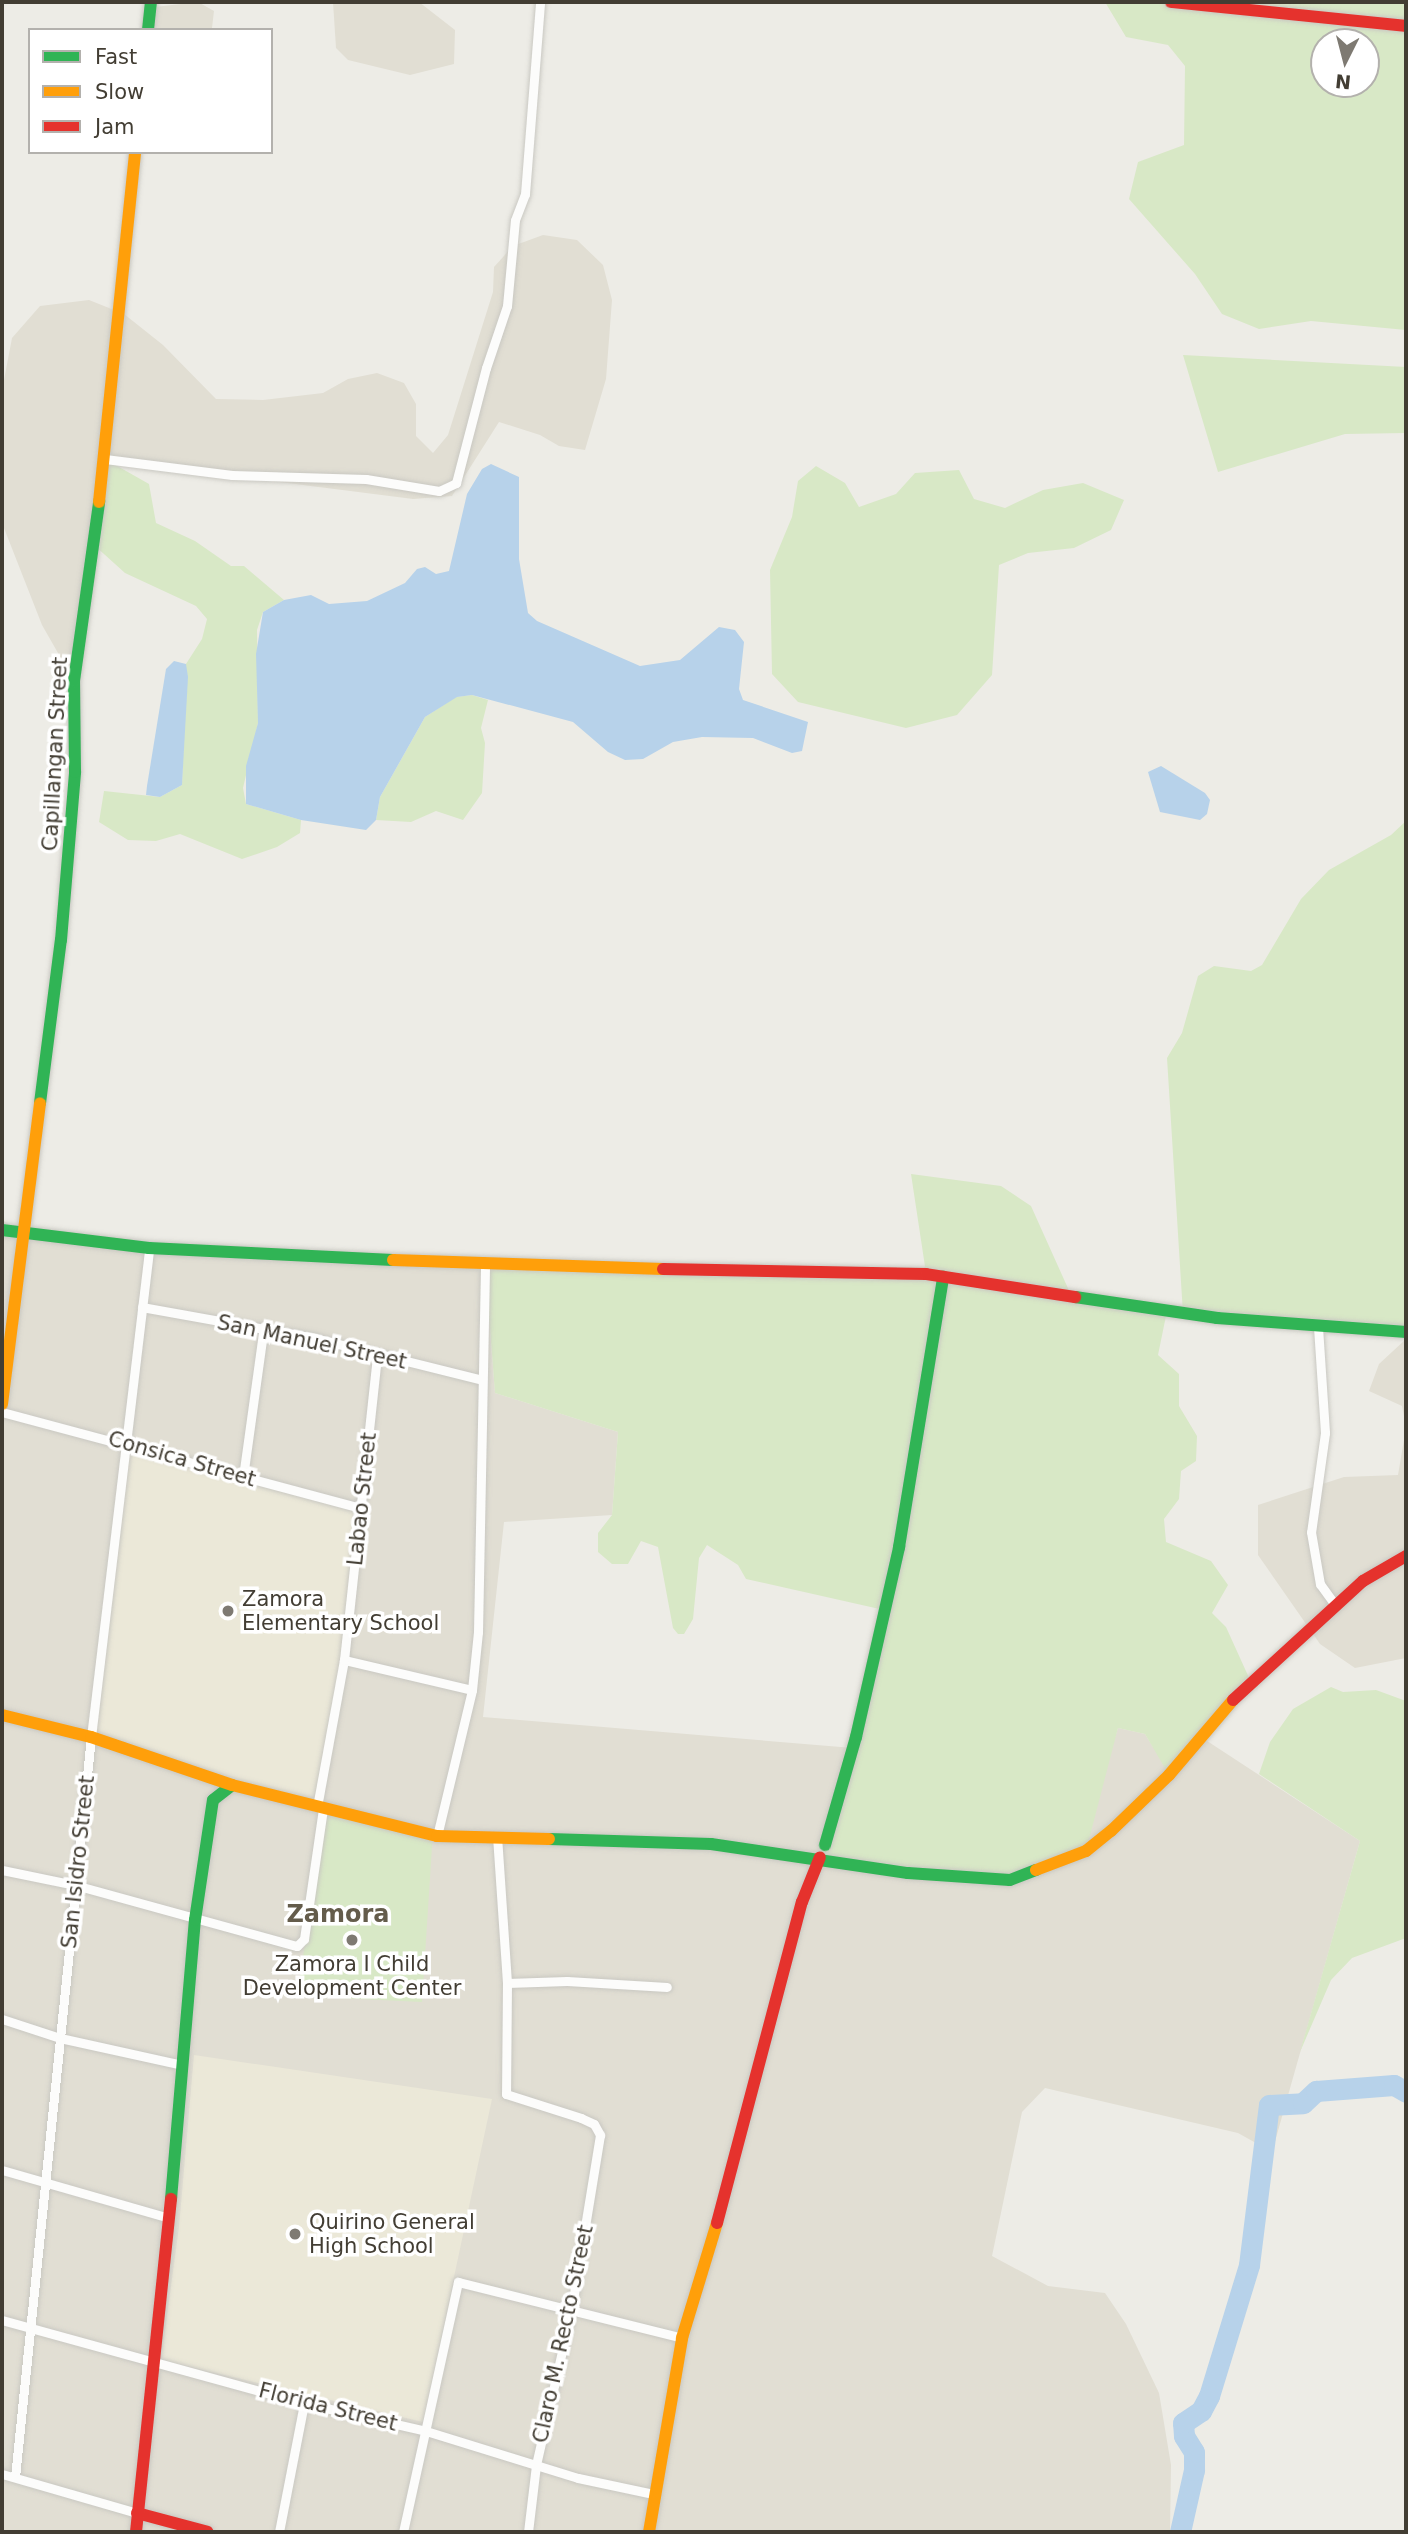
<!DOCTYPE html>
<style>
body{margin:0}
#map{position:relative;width:1408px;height:2534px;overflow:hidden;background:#edece6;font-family:"DejaVu Sans",sans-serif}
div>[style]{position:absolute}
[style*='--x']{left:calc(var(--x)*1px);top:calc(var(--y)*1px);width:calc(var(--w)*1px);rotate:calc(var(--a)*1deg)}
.residential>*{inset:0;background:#e1ded3}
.education>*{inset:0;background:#ebe8d8}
.green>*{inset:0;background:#d8e8c6}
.water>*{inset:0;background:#b7d2ea}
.river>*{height:21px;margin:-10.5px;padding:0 10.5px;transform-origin:10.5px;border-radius:10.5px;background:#b7d2ea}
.roads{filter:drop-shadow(0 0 2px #c9c8c2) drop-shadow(0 0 2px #c9c8c2)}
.street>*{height:9px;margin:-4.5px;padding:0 4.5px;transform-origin:4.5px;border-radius:4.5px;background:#fcfcfb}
.fast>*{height:12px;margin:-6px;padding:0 6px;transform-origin:6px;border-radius:6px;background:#30b455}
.slow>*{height:12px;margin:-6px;padding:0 6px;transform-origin:6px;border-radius:6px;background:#ff9f0a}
.jam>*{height:12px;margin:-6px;padding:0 6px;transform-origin:6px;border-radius:6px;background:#e5322d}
.dots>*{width:19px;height:19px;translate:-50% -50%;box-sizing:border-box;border:4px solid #fff;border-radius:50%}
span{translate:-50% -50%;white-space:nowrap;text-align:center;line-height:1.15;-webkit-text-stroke:7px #fff;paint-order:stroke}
.street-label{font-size:21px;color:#423d33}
.poi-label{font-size:21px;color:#423d33}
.left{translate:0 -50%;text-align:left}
.quarter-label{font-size:24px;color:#645c4b;font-weight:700}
.frame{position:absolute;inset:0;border:4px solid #423d33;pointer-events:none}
.legend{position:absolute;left:28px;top:28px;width:245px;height:126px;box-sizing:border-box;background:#fff;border:2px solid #b3b1ad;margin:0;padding:9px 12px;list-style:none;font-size:21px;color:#423d33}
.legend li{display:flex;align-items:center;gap:14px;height:35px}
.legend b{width:35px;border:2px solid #b3b1ad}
.north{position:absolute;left:1310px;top:28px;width:70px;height:70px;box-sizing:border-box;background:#fff;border:2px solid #b3b1ad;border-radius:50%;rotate:186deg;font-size:19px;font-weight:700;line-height:28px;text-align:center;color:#423d33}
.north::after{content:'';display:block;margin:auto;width:24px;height:32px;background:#7e7a72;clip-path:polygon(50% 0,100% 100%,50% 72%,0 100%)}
</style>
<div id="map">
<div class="residential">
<div style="clip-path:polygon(145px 2px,155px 7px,198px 2px,214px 11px,212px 28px,141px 30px)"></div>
<div style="clip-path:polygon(333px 2px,419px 2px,455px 30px,454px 64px,410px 75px,348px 60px,336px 48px)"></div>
<div style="clip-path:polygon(543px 235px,577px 240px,603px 265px,612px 300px,606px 379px,585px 450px,559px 446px,540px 435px,499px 422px,452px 496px,413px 499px,105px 460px,74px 681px,42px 625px,2px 523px,4px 380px,12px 338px,40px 306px,89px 300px,124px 314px,163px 345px,216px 399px,263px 400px,323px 393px,348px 379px,377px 373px,404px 383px,416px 404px,416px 436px,433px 453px,448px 435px,493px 292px,494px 267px,513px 246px)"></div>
<div style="clip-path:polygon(2px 1220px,22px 1232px,149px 1248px,485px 1265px,495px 1393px,618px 1432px,612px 1515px,504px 1522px,483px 1717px,853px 1748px,1111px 1750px,1118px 1728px,1145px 1734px,1153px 1747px,1201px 1737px,1360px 1841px,1272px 2152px,1238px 2133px,1045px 2088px,1022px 2112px,992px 2256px,1048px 2286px,1105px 2293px,1126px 2324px,1159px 2393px,1171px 2465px,1170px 2532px,2px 2532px)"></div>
<div style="clip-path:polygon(1406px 1339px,1406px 1426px,1402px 1406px,1369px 1391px,1379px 1364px)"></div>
<div style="clip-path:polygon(1406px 1428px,1406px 1658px,1355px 1668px,1320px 1644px,1258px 1555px,1258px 1505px,1344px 1477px,1398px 1475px)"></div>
</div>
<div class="education">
<div style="clip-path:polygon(127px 1444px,361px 1508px,344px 1660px,317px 1807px,91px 1737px)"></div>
<div style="clip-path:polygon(194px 2055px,492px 2099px,423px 2422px,161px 2360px,179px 2227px)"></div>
</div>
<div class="green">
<div style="clip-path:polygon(evenodd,1105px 2px,1406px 2px,1406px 330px,1311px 321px,1259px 329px,1222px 314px,1195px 274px,1129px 199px,1138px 162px,1184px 145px,1185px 66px,1168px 45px,1126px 37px,1105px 2px,1324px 42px,1366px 42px,1366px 84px,1324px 84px,1324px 42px)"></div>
<div style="clip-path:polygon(1183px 355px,1406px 367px,1406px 433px,1345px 434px,1218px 472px)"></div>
<div style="clip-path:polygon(105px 459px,149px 484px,156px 523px,195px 541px,231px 566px,244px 566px,284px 600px,263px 612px,257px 630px,258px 723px,243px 788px,246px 804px,301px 820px,300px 833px,277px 847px,242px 859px,180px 834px,156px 841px,128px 840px,99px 822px,104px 791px,160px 797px,182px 785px,186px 664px,202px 639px,207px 619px,196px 606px,125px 573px,94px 545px)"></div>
<div style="clip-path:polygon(816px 466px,845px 483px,859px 507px,896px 494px,915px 473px,959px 470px,974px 499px,1005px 508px,1043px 490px,1083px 483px,1124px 500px,1111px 530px,1074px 548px,1028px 553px,999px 565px,992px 675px,957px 715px,906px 728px,798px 702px,772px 674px,770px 570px,792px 517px,798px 481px)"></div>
<div style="clip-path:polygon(472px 695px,488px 700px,481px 728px,485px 743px,482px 793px,463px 820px,436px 811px,411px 822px,376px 820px,380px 797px,425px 717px,456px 697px)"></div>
<div style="clip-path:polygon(1406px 821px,1406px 1332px,1183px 1314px,1167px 1058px,1182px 1033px,1198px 976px,1214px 966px,1251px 971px,1262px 965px,1301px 899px,1329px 870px,1391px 835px)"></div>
<div style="clip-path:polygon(911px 1174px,1001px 1186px,1031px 1206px,1071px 1295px,1167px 1311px,1158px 1355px,1179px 1374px,1179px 1406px,1197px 1436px,1196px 1461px,1181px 1471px,1179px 1499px,1164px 1519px,1166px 1542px,1211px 1561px,1228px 1585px,1212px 1613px,1226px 1627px,1250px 1680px,1169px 1775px,1145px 1734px,1118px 1728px,1086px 1851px,1010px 1880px,820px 1857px,853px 1748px,884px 1610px,746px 1579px,738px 1565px,707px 1545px,699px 1558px,693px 1619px,684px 1634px,678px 1634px,673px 1628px,658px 1547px,641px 1541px,628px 1564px,612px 1564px,598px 1552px,598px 1533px,612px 1515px,618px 1432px,495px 1393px,485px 1265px,926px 1273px)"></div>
<div style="clip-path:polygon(1331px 1687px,1343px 1692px,1376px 1690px,1406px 1701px,1406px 1938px,1352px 1958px,1331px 1980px,1300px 2052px,1360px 1841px,1259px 1774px,1270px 1742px,1293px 1709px)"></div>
<div style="clip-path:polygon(325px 1811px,433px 1831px,422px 2002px,297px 1996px)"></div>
</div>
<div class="water">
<div style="clip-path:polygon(491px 464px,519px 477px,519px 559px,528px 613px,537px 621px,640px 666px,680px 660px,719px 627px,735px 630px,744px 642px,739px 689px,743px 700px,808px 722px,802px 751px,792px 753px,753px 738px,702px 737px,673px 742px,643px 759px,625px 760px,608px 752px,573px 722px,472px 695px,457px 697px,425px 717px,380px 797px,376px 820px,366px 830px,301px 820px,246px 804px,246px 766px,258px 723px,256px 654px,263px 612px,284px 600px,311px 595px,329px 604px,367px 601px,405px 583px,417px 569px,425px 567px,436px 574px,449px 571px,467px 494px,482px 469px)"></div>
<div style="clip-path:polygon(174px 661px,186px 664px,188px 677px,182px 785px,160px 797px,146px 795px,147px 786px,166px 669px)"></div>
<div style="clip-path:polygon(1161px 766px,1205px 793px,1210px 800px,1207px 814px,1200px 820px,1160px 812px,1148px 772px)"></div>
</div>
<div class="river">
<div style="--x:1180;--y:2532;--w:64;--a:-77.3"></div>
<div style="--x:1194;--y:2470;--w:18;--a:-90"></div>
<div style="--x:1194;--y:2452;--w:19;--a:-122"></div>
<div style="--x:1184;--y:2436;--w:13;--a:-94"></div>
<div style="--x:1183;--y:2423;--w:22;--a:-34"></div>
<div style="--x:1201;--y:2411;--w:17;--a:-62"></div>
<div style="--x:1209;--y:2396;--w:137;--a:-73"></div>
<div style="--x:1249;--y:2265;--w:161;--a:-82.9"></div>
<div style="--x:1269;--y:2105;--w:34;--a:-3"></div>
<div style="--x:1303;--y:2103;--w:18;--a:-43"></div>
<div style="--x:1316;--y:2091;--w:78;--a:-4.4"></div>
<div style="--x:1394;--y:2085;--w:14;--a:30"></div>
</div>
<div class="roads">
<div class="street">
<div style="--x:105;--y:459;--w:128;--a:7.2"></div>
<div style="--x:232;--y:475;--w:134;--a:1.7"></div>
<div style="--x:366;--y:479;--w:74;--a:9.3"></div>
<div style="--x:439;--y:491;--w:19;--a:-25"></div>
<div style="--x:456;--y:483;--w:119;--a:-75.4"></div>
<div style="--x:486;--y:368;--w:65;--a:-71.3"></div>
<div style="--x:507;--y:306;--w:86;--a:-84.7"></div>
<div style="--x:515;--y:220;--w:28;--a:-69"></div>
<div style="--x:525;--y:194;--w:193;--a:-85.5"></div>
<div style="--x:142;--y:1307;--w:175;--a:10.2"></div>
<div style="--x:314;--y:1338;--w:173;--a:14"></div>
<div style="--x:1318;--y:1327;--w:106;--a:86.2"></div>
<div style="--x:1325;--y:1433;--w:100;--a:98"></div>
<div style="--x:1311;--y:1532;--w:53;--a:80.2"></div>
<div style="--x:1320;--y:1584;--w:27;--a:54"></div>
<div style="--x:2;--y:1412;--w:372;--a:15"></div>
<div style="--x:243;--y:1477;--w:152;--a:-82.1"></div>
<div style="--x:344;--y:1660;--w:131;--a:13.2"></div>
<div style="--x:317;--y:1807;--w:149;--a:-79.6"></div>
<div style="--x:344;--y:1660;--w:306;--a:-83.8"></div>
<div style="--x:437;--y:1836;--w:150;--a:-76.5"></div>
<div style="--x:472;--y:1690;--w:58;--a:-84.1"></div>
<div style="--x:478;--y:1632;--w:367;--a:-88.9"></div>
<div style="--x:497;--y:1836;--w:147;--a:86.1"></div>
<div style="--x:507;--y:1983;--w:111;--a:90.5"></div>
<div style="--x:506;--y:2094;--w:79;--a:17.7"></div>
<div style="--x:581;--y:2118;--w:14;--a:25"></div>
<div style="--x:594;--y:2124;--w:13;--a:61"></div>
<div style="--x:600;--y:2135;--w:179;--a:99.3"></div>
<div style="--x:571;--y:2312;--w:157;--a:102.9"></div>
<div style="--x:536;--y:2465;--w:67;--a:96.8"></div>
<div style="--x:2;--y:1870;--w:75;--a:11.6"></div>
<div style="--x:75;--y:1885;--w:230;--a:15.4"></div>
<div style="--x:297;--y:1946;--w:10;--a:-45"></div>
<div style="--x:304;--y:1939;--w:131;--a:-81.7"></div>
<div style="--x:507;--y:1983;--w:60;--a:-1.9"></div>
<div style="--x:567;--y:1981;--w:100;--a:3.4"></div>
<div style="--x:2;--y:2019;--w:61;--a:18.1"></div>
<div style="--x:60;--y:2038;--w:126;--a:12.4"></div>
<div style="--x:2;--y:2170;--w:174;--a:16"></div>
<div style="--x:2;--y:2320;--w:313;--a:15.4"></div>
<div style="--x:304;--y:2403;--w:125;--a:12.9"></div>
<div style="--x:426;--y:2431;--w:159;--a:17.2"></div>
<div style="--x:578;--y:2478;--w:77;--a:12"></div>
<div style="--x:2;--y:2474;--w:141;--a:16.1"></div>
<div style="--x:15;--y:2477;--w:744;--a:-84.14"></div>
<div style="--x:91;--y:1737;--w:492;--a:-83.2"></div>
<div style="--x:279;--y:2532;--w:131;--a:-79"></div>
<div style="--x:403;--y:2532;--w:256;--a:-77.6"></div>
<div style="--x:458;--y:2282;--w:231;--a:14"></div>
</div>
<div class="fast">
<div style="--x:148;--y:30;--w:28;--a:-84"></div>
<div style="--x:40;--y:1103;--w:164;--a:-82.7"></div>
<div style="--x:61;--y:940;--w:169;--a:-85.2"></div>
<div style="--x:75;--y:772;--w:91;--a:-90.6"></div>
<div style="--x:74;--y:681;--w:181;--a:-82"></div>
<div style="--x:2;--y:1230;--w:148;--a:7"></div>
<div style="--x:149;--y:1248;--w:244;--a:2.8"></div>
<div style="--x:1075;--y:1297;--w:144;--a:8.4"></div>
<div style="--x:1217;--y:1318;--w:190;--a:4.2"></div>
<div style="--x:549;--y:1839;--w:162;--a:1.8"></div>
<div style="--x:711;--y:1844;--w:199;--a:8.4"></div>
<div style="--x:908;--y:1873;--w:102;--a:3.9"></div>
<div style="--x:1010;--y:1880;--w:28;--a:-21"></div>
<div style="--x:825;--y:1845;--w:112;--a:-74"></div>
<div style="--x:856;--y:1737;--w:195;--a:-77.2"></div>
<div style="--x:899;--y:1547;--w:274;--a:-80.7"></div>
<div style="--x:171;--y:2199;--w:280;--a:-85.1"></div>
<div style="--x:195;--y:1920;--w:121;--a:-81.5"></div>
<div style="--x:213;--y:1800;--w:24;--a:-38"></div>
</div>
<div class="slow">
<div style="--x:99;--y:502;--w:352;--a:-84.1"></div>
<div style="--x:393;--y:1260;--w:270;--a:1.9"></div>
<div style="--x:2;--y:1404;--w:303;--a:-82.8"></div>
<div style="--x:2;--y:1715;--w:92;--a:13.9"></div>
<div style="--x:91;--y:1737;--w:149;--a:18.8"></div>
<div style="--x:232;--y:1785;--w:211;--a:14"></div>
<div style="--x:437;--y:1836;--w:112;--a:1.5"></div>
<div style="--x:1036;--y:1870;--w:53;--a:-20.8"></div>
<div style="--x:1086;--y:1851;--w:32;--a:-39"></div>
<div style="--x:1111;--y:1831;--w:81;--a:-44"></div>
<div style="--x:1169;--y:1775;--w:99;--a:-49.5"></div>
<div style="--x:649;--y:2532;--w:197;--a:-80.3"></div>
<div style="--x:682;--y:2338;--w:120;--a:-73.1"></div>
</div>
<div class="jam">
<div style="--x:1171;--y:2;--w:236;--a:5.8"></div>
<div style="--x:663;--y:1269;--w:263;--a:1.1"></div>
<div style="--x:926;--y:1274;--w:151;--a:8.8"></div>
<div style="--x:1233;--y:1700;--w:176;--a:-42.5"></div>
<div style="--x:1363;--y:1581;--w:50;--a:-30.2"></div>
<div style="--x:717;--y:2223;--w:332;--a:-75.2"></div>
<div style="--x:802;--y:1902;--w:48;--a:-68.2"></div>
<div style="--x:137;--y:2513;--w:73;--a:15"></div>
<div style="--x:136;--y:2532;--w:335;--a:-84"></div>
</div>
</div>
<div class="dots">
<div style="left:228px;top:1611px;background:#7e7a72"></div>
<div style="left:352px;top:1940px;background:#7e7a72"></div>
<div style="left:295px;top:2234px;background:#7e7a72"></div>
</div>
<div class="street-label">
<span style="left:55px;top:754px;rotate:-87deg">Capillangan Street</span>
<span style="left:312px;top:1342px;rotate:12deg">San Manuel Street</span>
<span style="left:182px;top:1459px;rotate:16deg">Consica Street</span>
<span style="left:362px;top:1499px;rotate:-84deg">Labao Street</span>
<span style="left:78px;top:1862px;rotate:-84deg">San Isidro Street</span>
<span style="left:563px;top:2334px;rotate:-78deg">Claro M. Recto Street</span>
<span style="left:328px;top:2407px;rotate:14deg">Florida Street</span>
</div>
<div class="poi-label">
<span class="left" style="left:242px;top:1611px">Zamora<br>Elementary School</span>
<span style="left:352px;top:1976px">Zamora I Child<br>Development Center</span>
<span class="left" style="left:309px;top:2234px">Quirino General<br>High School</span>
</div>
<div class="quarter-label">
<span style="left:338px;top:1915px">Zamora</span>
</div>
<div class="frame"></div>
<ul class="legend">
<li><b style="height:9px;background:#30b455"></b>Fast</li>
<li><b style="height:9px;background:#ff9f0a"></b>Slow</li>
<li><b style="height:9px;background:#e5322d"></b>Jam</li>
</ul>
<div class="north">N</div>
</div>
